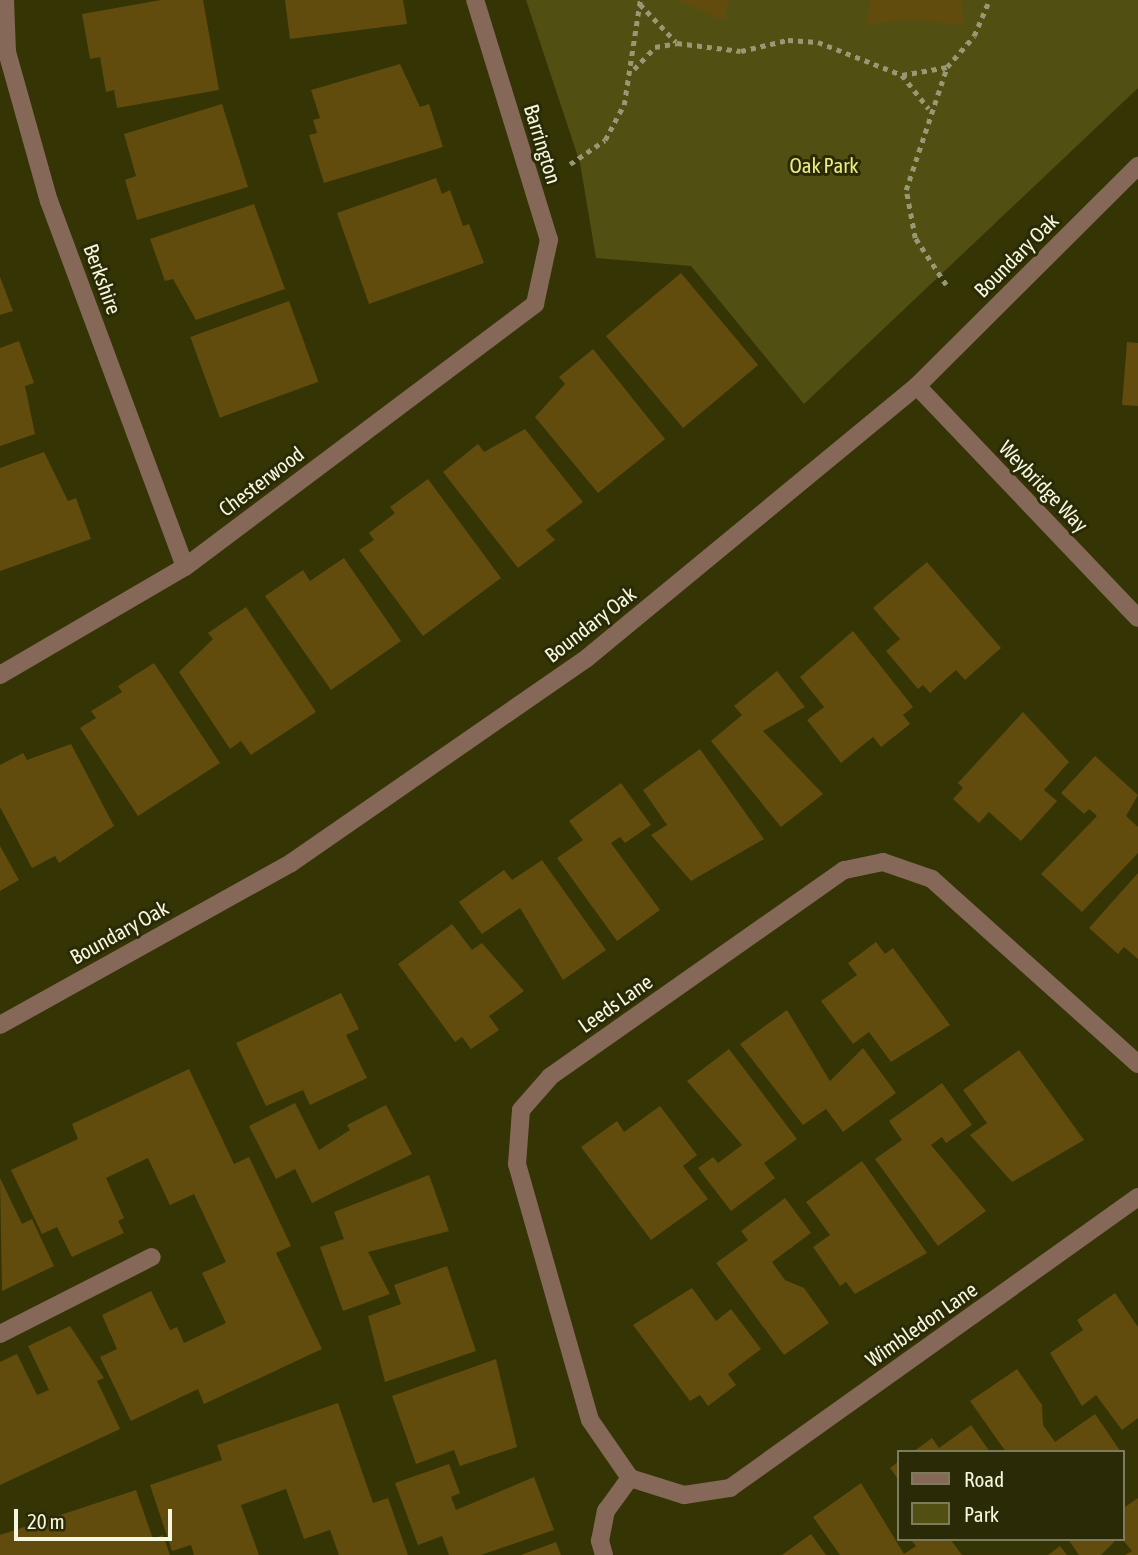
<!DOCTYPE html>
<style>
body{margin:0}
#map{position:relative;width:1138px;height:1555px;overflow:hidden;background:#353405;font-family:"Asap Condensed",sans-serif}
div>[style]{position:absolute}
[style*='--x']{left:calc(var(--x)*1px);top:calc(var(--y)*1px);width:calc(var(--w)*1px);rotate:calc(var(--a)*1deg)}
.green>*{inset:0;background:#515012}
.building>*{inset:0;background:#614c0d;transform-origin:0 0}
.path>*{height:4.5px;margin-top:-2.25px;transform-origin:0;background:repeating-linear-gradient(90deg,#989875 0 5px,transparent 0 10px)}
.minor>*{height:18px;margin:-9px;padding:0 9px;transform-origin:9px;border-radius:9px;background:#866859}
span{translate:-50% -50%;white-space:nowrap;text-align:center;line-height:1.15;-webkit-text-stroke:6px #2a2a07;paint-order:stroke}
.street-label{font-size:21px;color:#f6f7df}
.park-label{font-size:21px;color:#ecec80}
.legend{position:absolute;left:897px;top:1450px;width:228px;height:91px;box-sizing:border-box;background:#2a2a07;border:2px solid #7c7c5d;margin:0;padding:9px 12px;list-style:none;font-size:21px;color:#f6f7df}
.legend li{display:flex;align-items:center;gap:14px;height:35px}
.legend b{width:35px;border:2px solid #7c7c5d}
.scale{position:absolute;left:14px;top:1509px;width:158px;height:32px;box-sizing:border-box;border:4px solid #f6f7df;border-top:0;padding-left:9px;font-size:21px;line-height:24px;white-space:nowrap;color:#f6f7df;-webkit-text-stroke:5px #2a2a07;paint-order:stroke}
</style>
<div id="map">
<div class="green">
<div style="clip-path:polygon(526px 0,1138px 0,1138px 88px,804px 404px,691px 266px,596px 258px,580px 163px)"></div>
</div>
<div class="building">
<div style="clip-path:polygon(161px 0,203px 0,219px 90px,117px 108px,114px 90px,106px 92px,100px 57px,90px 59px,82px 14px)"></div>
<div style="clip-path:polygon(285px 0,403px 0,407px 24px,290px 39px)"></div>
<div style="clip-path:polygon(676px 0,730px 0,724px 21px)"></div>
<div style="clip-path:polygon(871px 0,961px 0,964px 26px,911px 19px,866px 25px)"></div>
<div style="clip-path:polygon(400px 64px,420px 107px,429px 104px,443px 147px,324px 183px,309px 135px,317px 133px,313px 120px,320px 118px,311px 90px)"></div>
<div style="clip-path:polygon(222px 104px,248px 187px,137px 220px,125px 180px,136px 176px,124px 134px)"></div>
<div style="clip-path:polygon(436px 178px,442px 194px,450px 190px,463px 226px,469px 224px,484px 263px,369px 304px,337px 213px)"></div>
<div style="clip-path:polygon(254px 204px,285px 289px,196px 320px,173px 279px,165px 281px,150px 239px)"></div>
<div style="left:681px;top:273px;width:120px;height:98px;rotate:50deg"></div>
<div style="clip-path:polygon(0 277px,13px 311px,0 315px)"></div>
<div style="left:289px;top:301px;width:86px;height:105px;rotate:70deg"></div>
<div style="clip-path:polygon(19px 341px,34px 383px,25px 386px,35px 434px,0 446px,0 348px)"></div>
<div style="clip-path:polygon(1127px 342px,1138px 343px,1138px 406px,1122px 405px)"></div>
<div style="clip-path:polygon(593px 349px,665px 439px,598px 493px,535px 417px,565px 384px,559px 377px)"></div>
<div style="clip-path:polygon(525px 429px,583px 502px,546px 530px,555px 540px,518px 568px,443px 472px,478px 444px,484px 452px)"></div>
<div style="clip-path:polygon(44px 452px,68px 501px,76px 498px,91px 539px,0 571px,0 468px)"></div>
<div style="clip-path:polygon(428px 479px,501px 578px,423px 636px,359px 550px,374px 540px,369px 533px,395px 513px,390px 507px)"></div>
<div style="clip-path:polygon(344px 558px,401px 641px,331px 690px,265px 596px,303px 570px,310px 581px)"></div>
<div style="clip-path:polygon(927px 562px,1001px 648px,965px 680px,956px 670px,930px 693px,923px 685px,918px 689px,886px 651px,900px 639px,873px 608px)"></div>
<div style="clip-path:polygon(246px 607px,316px 712px,251px 755px,241px 741px,230px 749px,179px 672px,213px 639px,208px 633px)"></div>
<div style="clip-path:polygon(853px 631px,913px 707px,903px 715px,910px 724px,881px 747px,873px 737px,841px 763px,807px 720px,824px 707px,800px 677px)"></div>
<div style="clip-path:polygon(154px 663px,220px 763px,138px 816px,80px 728px,96px 718px,91px 711px,122px 692px,118px 686px)"></div>
<div style="clip-path:polygon(777px 671px,805px 707px,763px 731px,823px 794px,781px 827px,711px 741px,742px 715px,734px 706px)"></div>
<div style="clip-path:polygon(1023px 712px,1069px 762px,1044px 790px,1057px 801px,1021px 841px,989px 812px,979px 823px,953px 799px,963px 788px,958px 783px)"></div>
<div style="clip-path:polygon(71px 744px,114px 826px,59px 863px,55px 856px,32px 868px,0 807px,0 765px,23px 753px,27px 760px)"></div>
<div style="clip-path:polygon(700px 749px,764px 839px,691px 881px,651px 835px,667px 825px,643px 790px)"></div>
<div style="clip-path:polygon(1095px 756px,1138px 795px,1126px 816px,1138px 827px,1138px 853px,1082px 912px,1041px 874px,1097px 816px,1089px 809px,1084px 814px,1061px 793px)"></div>
<div style="clip-path:polygon(621px 783px,651px 825px,625px 843px,620px 837px,611px 843px,660px 910px,617px 941px,557px 858px,583px 840px,569px 821px)"></div>
<div style="clip-path:polygon(0 846px,19px 880px,0 891px)"></div>
<div style="clip-path:polygon(542px 860px,606px 950px,563px 980px,520px 908px,482px 934px,459px 902px,504px 870px,512px 880px)"></div>
<div style="clip-path:polygon(1138px 873px,1138px 959px,1124px 947px,1118px 954px,1089px 928px)"></div>
<div style="clip-path:polygon(452px 924px,472px 950px,482px 943px,524px 991px,489px 1016px,499px 1030px,471px 1049px,462px 1037px,455px 1042px,398px 964px)"></div>
<div style="clip-path:polygon(876px 942px,885px 954px,893px 948px,950px 1025px,891px 1062px,869px 1032px,853px 1044px,821px 1001px,857px 975px,848px 963px)"></div>
<div style="clip-path:polygon(341px 993px,359px 1029px,346px 1035px,367px 1078px,310px 1105px,303px 1090px,266px 1106px,236px 1043px)"></div>
<div style="clip-path:polygon(787px 1010px,830px 1081px,863px 1048px,896px 1093px,843px 1132px,826px 1109px,803px 1125px,740px 1044px)"></div>
<div style="clip-path:polygon(729px 1049px,797px 1139px,764px 1163px,775px 1178px,731px 1211px,698px 1168px,713px 1157px,718px 1163px,742px 1145px,687px 1081px)"></div>
<div style="clip-path:polygon(1019px 1050px,1084px 1140px,1012px 1182px,970px 1135px,987px 1123px,963px 1090px)"></div>
<div style="clip-path:polygon(189px 1069px,234px 1164px,249px 1157px,291px 1246px,276px 1253px,322px 1349px,204px 1404px,198px 1389px,131px 1421px,100px 1357px,117px 1349px,102px 1315px,151px 1291px,170px 1330px,177px 1327px,184px 1343px,226px 1323px,202px 1273px,226px 1262px,194px 1194px,170px 1205px,148px 1158px,106px 1178px,124px 1218px,118px 1221px,124px 1233px,72px 1257px,57px 1227px,42px 1234px,11px 1170px,78px 1139px,72px 1124px)"></div>
<div style="clip-path:polygon(942px 1083px,972px 1125px,946px 1143px,942px 1137px,931px 1145px,986px 1211px,938px 1246px,875px 1159px,902px 1140px,889px 1121px)"></div>
<div style="clip-path:polygon(295px 1103px,319px 1150px,350px 1130px,347px 1125px,386px 1105px,412px 1154px,312px 1203px,295px 1169px,276px 1179px,249px 1126px)"></div>
<div style="clip-path:polygon(660px 1106px,697px 1155px,683px 1166px,708px 1199px,651px 1240px,581px 1147px,617px 1121px,624px 1132px)"></div>
<div style="clip-path:polygon(862px 1161px,927px 1253px,855px 1294px,846px 1282px,840px 1286px,813px 1247px,830px 1235px,806px 1202px)"></div>
<div style="clip-path:polygon(429px 1175px,449px 1231px,368px 1252px,390px 1294px,343px 1311px,320px 1247px,344px 1239px,334px 1212px)"></div>
<div style="clip-path:polygon(0 1178px,22px 1224px,32px 1219px,54px 1266px,2px 1291px)"></div>
<div style="clip-path:polygon(785px 1198px,811px 1233px,772px 1262px,785px 1280px,804px 1288px,829px 1323px,784px 1355px,716px 1263px,748px 1240px,741px 1231px)"></div>
<div style="clip-path:polygon(447px 1266px,476px 1351px,385px 1382px,368px 1316px,401px 1304px,394px 1285px)"></div>
<div style="clip-path:polygon(692px 1288px,716px 1321px,731px 1309px,761px 1349px,728px 1374px,736px 1385px,708px 1406px,700px 1395px,690px 1401px,633px 1325px)"></div>
<div style="clip-path:polygon(1115px 1293px,1138px 1327px,1138px 1418px,1122px 1430px,1096px 1395px,1082px 1406px,1050px 1353px,1083px 1330px,1077px 1320px)"></div>
<div style="clip-path:polygon(70px 1326px,104px 1378px,97px 1381px,120px 1429px,0 1485px,0 1362px,17px 1354px,37px 1395px,49px 1390px,28px 1346px)"></div>
<div style="clip-path:polygon(496px 1359px,517px 1447px,460px 1466px,454px 1450px,416px 1464px,392px 1396px)"></div>
<div style="clip-path:polygon(1017px 1369px,1042px 1405px,1043px 1425px,1055px 1442px,1095px 1414px,1121px 1452px,1006px 1452px,970px 1401px)"></div>
<div style="clip-path:polygon(338px 1403px,373px 1503px,388px 1498px,408px 1555px,339px 1555px,330px 1530px,304px 1539px,286px 1489px,241px 1505px,259px 1555px,194px 1555px,191px 1545px,172px 1551px,150px 1485px,222px 1460px,217px 1445px)"></div>
<div style="clip-path:polygon(971px 1425px,990px 1452px,913px 1452px,932px 1438px,939px 1448px)"></div>
<div style="clip-path:polygon(898px 1462px,898px 1479px,890px 1468px)"></div>
<div style="clip-path:polygon(449px 1464px,460px 1493px,451px 1497px,456px 1510px,534px 1477px,554px 1530px,481px 1555px,449px 1555px,442px 1536px,418px 1545px,395px 1483px)"></div>
<div style="clip-path:polygon(861px 1483px,904px 1554px,916px 1546px,910px 1539px,950px 1539px,962px 1555px,840px 1555px,813px 1517px)"></div>
<div style="clip-path:polygon(136px 1490px,153px 1539px,163px 1535px,170px 1555px,0 1555px,0 1535px)"></div>
<div style="clip-path:polygon(1138px 1498px,1138px 1555px,1125px 1555px,1132px 1551px,1122px 1539px,1122px 1502px,1125px 1507px)"></div>
<div style="clip-path:polygon(811px 1534px,826px 1555px,782px 1555px)"></div>
<div style="clip-path:polygon(1068px 1539px,1117px 1539px,1101px 1555px,1079px 1555px)"></div>
<div style="clip-path:polygon(556px 1542px,561px 1555px,521px 1555px)"></div>
<div style="clip-path:polygon(1060px 1546px,1067px 1555px,1048px 1555px)"></div>
</div>
<div class="path">
<div style="--x:640;--y:4;--w:52;--a:46.5"></div>
<div style="--x:634;--y:69;--w:30;--a:-46"></div>
<div style="--x:655;--y:47;--w:22;--a:-10"></div>
<div style="--x:677;--y:43;--w:64;--a:7.1"></div>
<div style="--x:741;--y:51;--w:48;--a:-13.2"></div>
<div style="--x:788;--y:40;--w:30;--a:4"></div>
<div style="--x:818;--y:42;--w:90;--a:21.4"></div>
<div style="--x:902;--y:75;--w:43;--a:51.5"></div>
<div style="--x:902;--y:75;--w:46;--a:-10.1"></div>
<div style="--x:570;--y:164;--w:42;--a:-34.4"></div>
<div style="--x:605;--y:140;--w:40;--a:-62"></div>
<div style="--x:624;--y:105;--w:106;--a:-81.3"></div>
<div style="--x:946;--y:285;--w:56;--a:-123.4"></div>
<div style="--x:915;--y:238;--w:49;--a:-100.6"></div>
<div style="--x:906;--y:190;--w:130;--a:-71.6"></div>
<div style="--x:947;--y:67;--w:41;--a:-48.9"></div>
<div style="--x:974;--y:36;--w:39;--a:-67"></div>
</div>
<div class="minor">
<div style="--x:5;--y:0;--w:52;--a:87.8"></div>
<div style="--x:7;--y:52;--w:155;--a:74.3"></div>
<div style="--x:49;--y:201;--w:390;--a:69.6"></div>
<div style="--x:917;--y:386;--w:320;--a:46.4"></div>
<div style="--x:0;--y:675;--w:214;--a:-30.3"></div>
<div style="--x:185;--y:567;--w:438;--a:-36.9"></div>
<div style="--x:535;--y:304;--w:66;--a:-77.7"></div>
<div style="--x:549;--y:240;--w:251;--a:-107.1"></div>
<div style="--x:0;--y:1025;--w:333;--a:-29.1"></div>
<div style="--x:291;--y:863;--w:360;--a:-34.7"></div>
<div style="--x:587;--y:658;--w:428;--a:-39.5"></div>
<div style="--x:917;--y:386;--w:312;--a:-44.9"></div>
<div style="--x:1138;--y:1064;--w:277;--a:-138.1"></div>
<div style="--x:932;--y:879;--w:52;--a:-160.9"></div>
<div style="--x:883;--y:862;--w:40;--a:168"></div>
<div style="--x:844;--y:870;--w:360;--a:144.9"></div>
<div style="--x:550;--y:1077;--w:44;--a:131.3"></div>
<div style="--x:521;--y:1110;--w:54;--a:94.2"></div>
<div style="--x:517;--y:1164;--w:266;--a:74.1"></div>
<div style="--x:590;--y:1420;--w:70;--a:55.4"></div>
<div style="--x:630;--y:1478;--w:57;--a:17.5"></div>
<div style="--x:684;--y:1495;--w:47;--a:-8.7"></div>
<div style="--x:730;--y:1488;--w:501;--a:-35.5"></div>
<div style="--x:0;--y:1334;--w:170;--a:-26.9"></div>
<div style="--x:604;--y:1555;--w:15;--a:-106"></div>
<div style="--x:600;--y:1541;--w:31;--a:-79"></div>
<div style="--x:606;--y:1511;--w:41;--a:-54"></div>
</div>
<div class="street-label">
<span style="left:543px;top:144px;rotate:73deg">Barrington</span>
<span style="left:1016px;top:255px;rotate:-45deg">Boundary Oak</span>
<span style="left:103px;top:279px;rotate:70deg">Berkshire</span>
<span style="left:261px;top:481px;rotate:-37deg">Chesterwood</span>
<span style="left:1044px;top:486px;rotate:46deg">Weybridge Way</span>
<span style="left:590px;top:624px;rotate:-38deg">Boundary Oak</span>
<span style="left:119px;top:932px;rotate:-29deg">Boundary Oak</span>
<span style="left:615px;top:1003px;rotate:-35deg">Leeds Lane</span>
<span style="left:921px;top:1324px;rotate:-35deg">Wimbledon Lane</span>
</div>
<div class="park-label">
<span style="left:824px;top:165px">Oak Park</span>
</div>
<ul class="legend">
<li><b style="height:9px;background:#866859"></b>Road</li>
<li><b style="height:19px;background:#515012"></b>Park</li>
</ul>
<div class="scale">20 m</div>
</div>
